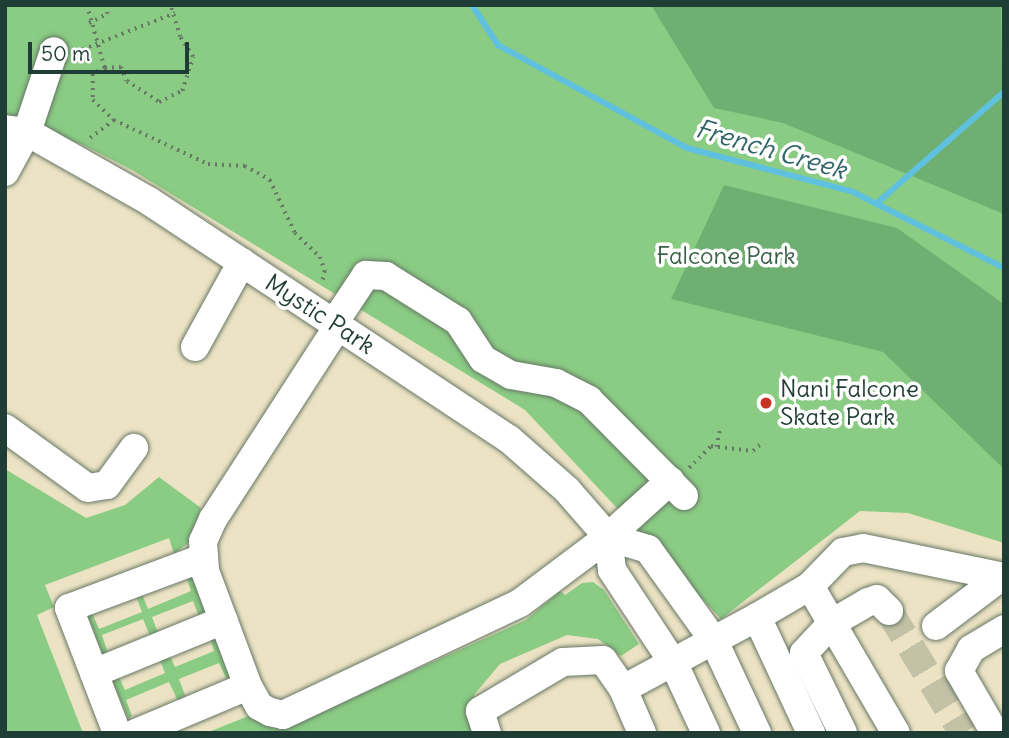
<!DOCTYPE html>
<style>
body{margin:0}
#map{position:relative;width:1009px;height:738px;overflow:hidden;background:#ece3c4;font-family:Delius,sans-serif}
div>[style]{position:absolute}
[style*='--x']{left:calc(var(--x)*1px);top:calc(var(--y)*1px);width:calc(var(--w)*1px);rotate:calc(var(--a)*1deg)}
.green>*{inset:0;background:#8acc84}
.forest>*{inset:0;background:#6fb072}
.stream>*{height:6px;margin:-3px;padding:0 3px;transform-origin:3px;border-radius:3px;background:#5fc1dd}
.minor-tunnel>*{height:28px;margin-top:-14px;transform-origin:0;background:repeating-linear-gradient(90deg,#c3c2a7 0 28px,transparent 0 42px)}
.path>*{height:3.5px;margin-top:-1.75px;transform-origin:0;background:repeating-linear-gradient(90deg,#677766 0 2px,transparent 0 7px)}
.roads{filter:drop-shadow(0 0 2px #677766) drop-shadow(0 0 2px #677766)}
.minor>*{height:28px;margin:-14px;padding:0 14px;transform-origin:14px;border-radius:14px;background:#fff}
.dots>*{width:19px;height:19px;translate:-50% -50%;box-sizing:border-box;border:4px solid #fff;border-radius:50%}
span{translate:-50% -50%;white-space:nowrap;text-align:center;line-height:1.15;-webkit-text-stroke:7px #fff;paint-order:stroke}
.park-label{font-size:24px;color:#3a6148}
.street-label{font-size:24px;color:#1f3d34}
.poi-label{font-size:24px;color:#1f3d34}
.left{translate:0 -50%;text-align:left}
.water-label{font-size:26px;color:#326567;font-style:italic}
.frame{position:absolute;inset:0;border:7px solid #1f3d34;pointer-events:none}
.scale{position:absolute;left:28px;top:42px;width:161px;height:32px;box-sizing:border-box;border:4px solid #1f3d34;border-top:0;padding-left:9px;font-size:21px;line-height:24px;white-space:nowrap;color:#1f3d34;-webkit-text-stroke:5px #fff;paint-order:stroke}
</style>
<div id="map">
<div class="green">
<div style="clip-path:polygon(5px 5px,1004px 5px,1004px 304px,986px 292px,996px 459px,1004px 469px,1004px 543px,908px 513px,860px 511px,721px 619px,525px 410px,132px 170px,81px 144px,5px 117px)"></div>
<div style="clip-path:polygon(5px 469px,86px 518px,125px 505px,159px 477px,201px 508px,189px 542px,174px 554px,169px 538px,45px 585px,54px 607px,37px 615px,83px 733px,5px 733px)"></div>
<div style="clip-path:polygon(191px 574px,207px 614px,199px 617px,193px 601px,152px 617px,158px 633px,150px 636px,143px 619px,102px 635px,108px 653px,103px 655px,87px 615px,92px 613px,99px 629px,142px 612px,136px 596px,142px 594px,148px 609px,191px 591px,186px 576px)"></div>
<div style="clip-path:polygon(593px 582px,604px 590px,639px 644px,621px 656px,598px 639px,567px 635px,500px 664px,474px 695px,478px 733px,206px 733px,251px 715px,290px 726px,526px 620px,560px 591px,565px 595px,582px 583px)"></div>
<div style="clip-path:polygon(216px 637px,232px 675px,226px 678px,219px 663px,179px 679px,186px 698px,178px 701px,169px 682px,126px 700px,132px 716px,128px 718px,112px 680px,119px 677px,125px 690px,165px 673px,159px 658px,169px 654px,175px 667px,214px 651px,210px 639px)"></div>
</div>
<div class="forest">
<div style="clip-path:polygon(651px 5px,1001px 5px,1004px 214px,783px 123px,714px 108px)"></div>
<div style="clip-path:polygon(724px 185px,897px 228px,1004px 304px,1004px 469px,883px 352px,671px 299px)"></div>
</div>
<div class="stream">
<div style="--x:472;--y:5;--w:48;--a:57"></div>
<div style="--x:498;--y:45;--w:215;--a:28.6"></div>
<div style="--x:687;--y:148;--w:172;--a:14.8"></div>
<div style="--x:853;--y:192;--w:169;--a:26.7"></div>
<div style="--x:876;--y:204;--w:170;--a:-41.2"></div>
</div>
<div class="minor-tunnel">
<div style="--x:889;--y:611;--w:143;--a:58.8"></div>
</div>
<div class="path">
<div style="--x:87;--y:5;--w:66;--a:74.1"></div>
<div style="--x:105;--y:68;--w:13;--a:153"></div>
<div style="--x:93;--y:74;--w:26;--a:90"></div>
<div style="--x:93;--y:100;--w:29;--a:44"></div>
<div style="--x:114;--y:120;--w:104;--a:25.1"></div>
<div style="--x:208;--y:164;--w:37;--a:3"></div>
<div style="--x:245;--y:166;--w:29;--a:29"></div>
<div style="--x:270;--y:180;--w:59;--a:64.7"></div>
<div style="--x:295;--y:233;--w:35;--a:44"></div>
<div style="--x:320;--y:257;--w:15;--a:70"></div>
<div style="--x:325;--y:271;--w:13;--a:103"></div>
<div style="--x:89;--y:23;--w:20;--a:-27"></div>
<div style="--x:107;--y:14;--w:9;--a:-90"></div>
<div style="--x:76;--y:52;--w:106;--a:-21.5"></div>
<div style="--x:105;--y:68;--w:16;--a:-4"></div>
<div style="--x:121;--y:67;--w:15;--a:67"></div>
<div style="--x:127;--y:81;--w:38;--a:33"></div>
<div style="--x:159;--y:102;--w:25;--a:-26"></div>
<div style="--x:182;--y:91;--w:36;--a:-72"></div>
<div style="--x:193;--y:57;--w:24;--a:-123"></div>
<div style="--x:180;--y:37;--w:34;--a:-107"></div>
<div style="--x:90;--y:138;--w:30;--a:-37"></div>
<div style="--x:716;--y:447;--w:18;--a:-77"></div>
<div style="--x:689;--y:468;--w:31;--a:-45"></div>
<div style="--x:711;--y:446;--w:42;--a:6.8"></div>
<div style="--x:753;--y:451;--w:13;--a:-42"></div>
</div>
<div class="roads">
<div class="minor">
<div style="--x:5;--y:129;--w:22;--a:8"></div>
<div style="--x:27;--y:132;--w:140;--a:29.5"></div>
<div style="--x:149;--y:201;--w:432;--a:33.5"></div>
<div style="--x:509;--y:439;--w:77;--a:41.3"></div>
<div style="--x:567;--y:490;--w:62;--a:48.9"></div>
<div style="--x:608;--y:537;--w:42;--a:16.7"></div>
<div style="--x:648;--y:549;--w:113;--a:54.3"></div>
<div style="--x:714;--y:641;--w:102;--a:64.9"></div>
<div style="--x:5;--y:172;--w:46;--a:-61.2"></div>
<div style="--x:27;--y:132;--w:85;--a:-71.6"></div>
<div style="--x:334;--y:323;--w:58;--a:-56.3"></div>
<div style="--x:366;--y:275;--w:20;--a:3"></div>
<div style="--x:386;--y:276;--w:85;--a:32"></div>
<div style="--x:458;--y:321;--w:45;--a:56.7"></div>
<div style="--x:483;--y:359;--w:32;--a:30"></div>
<div style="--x:511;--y:375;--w:46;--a:10.1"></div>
<div style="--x:556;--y:383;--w:37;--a:27"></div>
<div style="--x:589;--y:400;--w:135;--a:45.3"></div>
<div style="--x:338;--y:326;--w:230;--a:122.9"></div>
<div style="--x:213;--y:519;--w:24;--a:114"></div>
<div style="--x:203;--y:541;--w:30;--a:86"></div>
<div style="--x:205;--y:571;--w:123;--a:69.5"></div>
<div style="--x:248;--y:686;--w:23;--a:61"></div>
<div style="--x:259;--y:706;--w:13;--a:29"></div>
<div style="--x:270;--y:712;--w:13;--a:13"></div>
<div style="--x:283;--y:715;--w:262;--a:-25.3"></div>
<div style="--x:520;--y:603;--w:110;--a:-36.9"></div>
<div style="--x:608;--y:537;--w:84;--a:-42.1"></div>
<div style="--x:195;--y:347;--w:97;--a:-61.1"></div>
<div style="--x:5;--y:428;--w:102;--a:35.9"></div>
<div style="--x:88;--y:488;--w:19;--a:-9"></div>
<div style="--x:107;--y:485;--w:46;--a:-53.9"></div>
<div style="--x:608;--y:537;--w:33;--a:83"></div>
<div style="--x:612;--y:570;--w:113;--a:56.6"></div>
<div style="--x:674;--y:664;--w:76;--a:65.1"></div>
<div style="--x:810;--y:586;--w:47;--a:-45.9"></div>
<div style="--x:843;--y:552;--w:20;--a:-11"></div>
<div style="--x:863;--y:548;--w:144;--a:11.6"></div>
<div style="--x:757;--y:617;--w:61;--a:-30.3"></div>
<div style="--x:810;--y:586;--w:170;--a:59.7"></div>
<div style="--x:936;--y:626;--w:81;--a:-37"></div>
<div style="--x:94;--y:673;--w:140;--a:-22.2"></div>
<div style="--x:623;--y:689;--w:48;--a:66.6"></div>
<div style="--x:117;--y:733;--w:134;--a:-111"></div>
<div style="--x:69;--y:608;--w:143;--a:-20.5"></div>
<div style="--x:136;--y:733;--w:121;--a:-22.8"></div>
<div style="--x:487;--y:733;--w:23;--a:-108"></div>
<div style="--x:480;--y:711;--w:96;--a:-30.6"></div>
<div style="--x:563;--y:662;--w:40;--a:-2.9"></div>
<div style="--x:603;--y:660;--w:35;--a:55"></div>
<div style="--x:623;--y:689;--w:152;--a:-28.2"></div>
<div style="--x:757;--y:617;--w:128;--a:65"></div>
<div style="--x:843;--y:733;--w:89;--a:-116"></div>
<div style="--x:804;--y:653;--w:41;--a:-47"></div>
<div style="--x:832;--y:623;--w:42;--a:-30.3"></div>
<div style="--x:868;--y:602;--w:9;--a:-18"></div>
<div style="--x:877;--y:599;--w:17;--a:45"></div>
<div style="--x:995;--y:733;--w:72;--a:-120.1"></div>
<div style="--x:959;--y:671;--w:25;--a:-61"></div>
<div style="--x:971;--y:649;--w:39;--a:-31"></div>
</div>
</div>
<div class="dots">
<div style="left:766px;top:403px;background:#c8321e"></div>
</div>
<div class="park-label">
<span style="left:726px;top:256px">Falcone Park</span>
</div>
<div class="street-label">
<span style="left:320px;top:314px;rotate:33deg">Mystic Park</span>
</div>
<div class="poi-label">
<span class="left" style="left:780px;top:403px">Nani Falcone<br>Skate Park</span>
</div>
<div class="water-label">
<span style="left:771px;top:149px;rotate:16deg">French Creek</span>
</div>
<div class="frame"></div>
<div class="scale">50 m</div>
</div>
